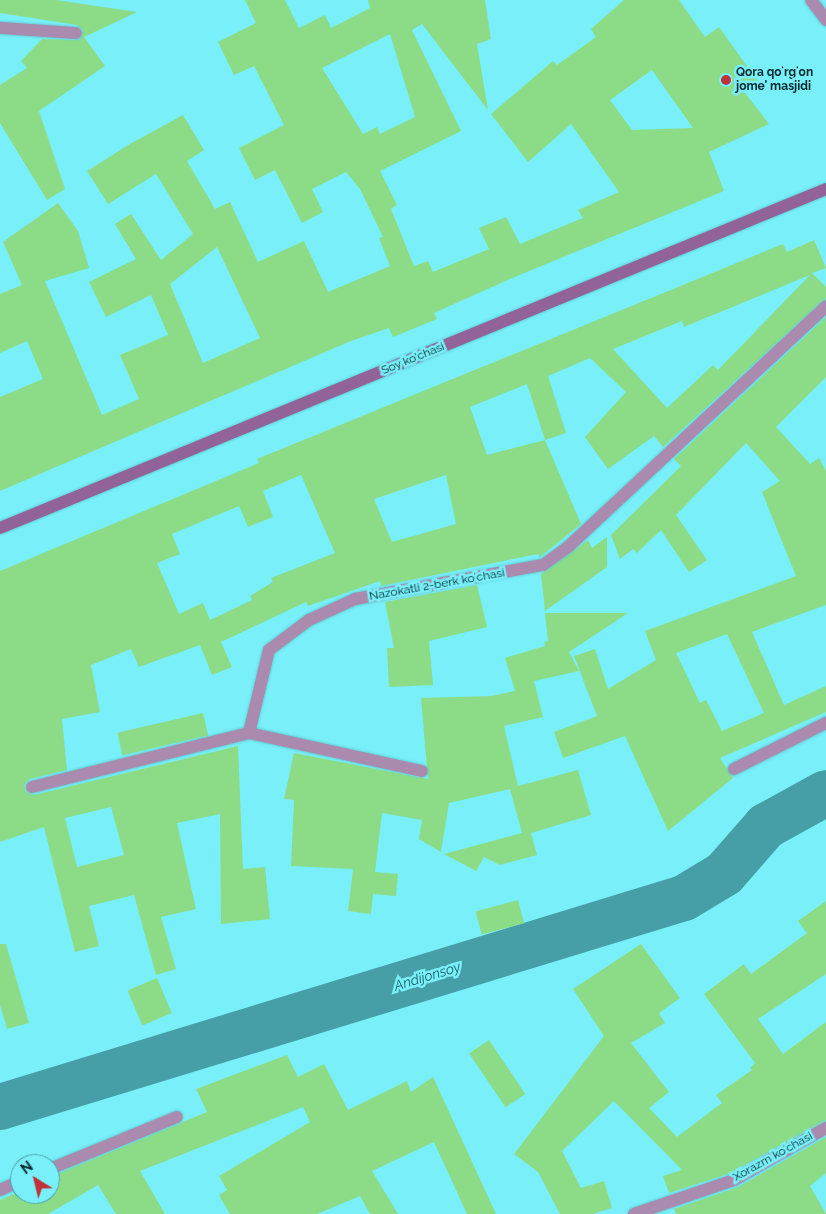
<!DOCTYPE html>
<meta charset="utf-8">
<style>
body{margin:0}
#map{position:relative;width:826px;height:1214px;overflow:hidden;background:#78eff9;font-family:Raleway,sans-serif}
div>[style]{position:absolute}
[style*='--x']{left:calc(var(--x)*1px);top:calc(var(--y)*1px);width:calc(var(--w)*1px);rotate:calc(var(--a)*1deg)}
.river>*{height:46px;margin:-23px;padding:0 23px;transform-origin:23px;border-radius:23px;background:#469ea6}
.building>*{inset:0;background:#8cdc87;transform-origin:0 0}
.roads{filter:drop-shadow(0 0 1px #63ccd4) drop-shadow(0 0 1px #63ccd4)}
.street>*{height:12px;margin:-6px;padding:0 6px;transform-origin:6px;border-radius:6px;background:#aa8aae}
.secondary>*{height:12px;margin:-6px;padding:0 6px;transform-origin:6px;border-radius:6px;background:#926398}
.dots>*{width:14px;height:14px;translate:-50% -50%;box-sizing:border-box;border:2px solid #78eff9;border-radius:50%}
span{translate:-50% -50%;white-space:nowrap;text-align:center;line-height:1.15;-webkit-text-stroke:5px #78eff9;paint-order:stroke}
.poi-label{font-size:12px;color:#022a2e;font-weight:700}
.left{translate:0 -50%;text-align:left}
.street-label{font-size:12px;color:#022a2e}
.water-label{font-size:14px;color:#1b6268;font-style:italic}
.north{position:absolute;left:10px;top:1154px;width:50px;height:50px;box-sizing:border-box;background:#78eff9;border:1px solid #49a0a8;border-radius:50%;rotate:324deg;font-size:14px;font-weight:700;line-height:20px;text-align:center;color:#022a2e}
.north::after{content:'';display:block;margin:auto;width:18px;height:22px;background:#c13139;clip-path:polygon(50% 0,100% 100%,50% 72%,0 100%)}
</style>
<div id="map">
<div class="river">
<div style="--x:0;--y:1107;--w:715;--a:-16.99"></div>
<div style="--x:684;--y:898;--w:47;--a:-31"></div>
<div style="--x:724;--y:874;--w:64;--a:-48.8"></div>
<div style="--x:766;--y:826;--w:68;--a:-28.8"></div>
</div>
<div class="building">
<div style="clip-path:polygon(0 0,56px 0,137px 12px,84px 37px,105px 66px,39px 111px,65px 189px,47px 200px,0 123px,0 85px,27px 68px,21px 61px,42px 39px,79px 40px,83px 30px,77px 25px,0 13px)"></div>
<div style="clip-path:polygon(evenodd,245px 0,285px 0,299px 28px,325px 15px,331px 28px,370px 8px,368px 0,485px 0,491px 39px,477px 44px,488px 110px,422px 24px,412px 30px,461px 131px,380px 171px,397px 205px,391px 209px,414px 266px,428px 261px,433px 272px,489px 249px,479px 228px,506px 217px,520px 244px,583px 218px,578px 210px,619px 192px,571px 124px,528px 162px,491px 114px,553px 61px,557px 65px,596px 37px,591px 29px,624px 0,679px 0,705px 37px,719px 27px,759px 83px,745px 93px,769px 124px,709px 152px,724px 191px,517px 276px,434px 313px,437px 319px,393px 337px,389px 328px,351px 341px,0 491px,0 397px,43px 379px,27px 341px,0 353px,0 294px,22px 285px,3px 242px,58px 203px,78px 231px,89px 268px,45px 281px,102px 415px,139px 399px,120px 355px,168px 335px,151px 295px,106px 317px,89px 282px,136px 259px,115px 224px,131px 214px,161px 260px,193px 234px,156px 174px,108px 204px,87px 171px,130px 144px,183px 115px,204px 150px,187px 161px,215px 209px,230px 202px,258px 262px,304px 241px,328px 292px,390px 266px,379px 238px,383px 237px,360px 189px,346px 172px,312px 189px,323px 212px,302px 223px,275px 170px,255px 180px,239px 148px,284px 125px,254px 66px,234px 75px,218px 42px,256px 23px,245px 0,390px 34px,415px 117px,380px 134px,377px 127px,363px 134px,322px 68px,390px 34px,245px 0,652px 70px,693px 128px,632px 130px,610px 100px,652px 70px,245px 0,217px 247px,260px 338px,203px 363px,170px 284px,217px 247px)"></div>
<div style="clip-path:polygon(evenodd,814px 240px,826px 268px,812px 273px,826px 287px,826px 298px,663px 447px,654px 436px,608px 469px,585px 437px,626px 392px,590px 358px,548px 376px,566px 433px,545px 440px,581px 524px,540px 557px,538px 554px,381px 586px,380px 581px,308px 606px,306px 602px,221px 642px,232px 667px,212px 675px,200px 645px,139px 667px,131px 649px,91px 665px,100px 712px,62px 719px,67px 770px,30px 779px,24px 785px,26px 792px,34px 795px,238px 746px,243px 869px,265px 867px,270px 919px,221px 924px,220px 814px,177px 823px,196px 909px,161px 917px,176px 969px,156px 975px,134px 895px,89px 906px,99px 946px,75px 952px,44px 827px,0 842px,0 571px,259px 463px,257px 459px,783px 244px,787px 252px,814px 240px,810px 275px,718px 370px,713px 365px,667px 408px,613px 349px,682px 321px,684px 327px,810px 275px,814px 240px,527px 384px,545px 440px,487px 455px,470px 407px,527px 384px,814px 240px,301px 475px,335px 553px,271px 578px,273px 582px,250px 596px,252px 600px,210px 620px,203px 603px,179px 614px,157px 563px,180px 554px,172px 534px,239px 506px,248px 527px,273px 517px,263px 491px,301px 475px,814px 240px,446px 475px,456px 524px,392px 542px,374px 499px,446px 475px,814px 240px,111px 807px,124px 855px,77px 867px,65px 818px,111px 807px)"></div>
<div style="clip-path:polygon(evenodd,826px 317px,826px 377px,776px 427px,810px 464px,819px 458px,826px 471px,826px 605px,752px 632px,784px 705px,826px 686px,826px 712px,720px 758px,733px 778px,668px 831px,625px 736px,563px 758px,554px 732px,597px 716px,574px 656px,595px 649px,608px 689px,656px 660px,645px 631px,796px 576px,762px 492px,780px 481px,746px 443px,676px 515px,707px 560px,689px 572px,661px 530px,637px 553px,633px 549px,620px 559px,611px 535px,681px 466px,674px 459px,826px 317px,727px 634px,764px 713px,722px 731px,706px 700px,700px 703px,676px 653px,727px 634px)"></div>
<div style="clip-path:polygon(607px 537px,607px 567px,545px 611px,541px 574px,588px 540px,592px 548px)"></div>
<div style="clip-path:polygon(477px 585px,487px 627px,429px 641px,433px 685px,389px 687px,387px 648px,394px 648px,385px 602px)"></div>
<div style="clip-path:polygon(545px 613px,628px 613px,569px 652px,579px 671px,534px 681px,543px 717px,504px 726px,518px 786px,578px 770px,591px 815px,531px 833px,537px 855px,500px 865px,484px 857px,476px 871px,444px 854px,522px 833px,510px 789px,449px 803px,441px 852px,419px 839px,422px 820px,382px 813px,375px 872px,398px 874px,396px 896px,373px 894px,371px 914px,348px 911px,353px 869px,291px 866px,294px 800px,284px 799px,294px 753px,428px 779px,421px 698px,491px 696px,515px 691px,505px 658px,545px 646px,544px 642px,548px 641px)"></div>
<div style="left:203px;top:713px;width:23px;height:88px;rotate:77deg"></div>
<div style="left:518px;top:900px;width:24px;height:44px;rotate:75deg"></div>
<div style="clip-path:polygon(826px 901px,826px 974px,758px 1019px,783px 1054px,826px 1022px,826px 1120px,731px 1173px,669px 1193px,663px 1176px,682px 1170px,614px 1101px,562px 1151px,581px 1188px,604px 1181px,612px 1208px,593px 1214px,560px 1214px,538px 1172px,514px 1154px,604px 1036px,573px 989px,641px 944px,680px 998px,659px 1013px,665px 1023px,631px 1043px,669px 1092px,649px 1108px,677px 1137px,722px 1103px,716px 1095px,752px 1070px,750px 1068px,755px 1063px,704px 994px,744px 964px,751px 974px,807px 933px,798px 921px)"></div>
<div style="clip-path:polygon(0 944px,6px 944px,29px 1023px,7px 1029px,0 1005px)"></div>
<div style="left:157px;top:978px;width:38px;height:32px;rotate:67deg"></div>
<div style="left:489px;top:1040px;width:65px;height:24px;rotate:56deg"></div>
<div style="clip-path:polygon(287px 1055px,298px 1077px,324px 1064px,348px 1110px,407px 1081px,411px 1092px,433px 1077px,496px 1214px,467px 1214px,434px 1142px,372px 1171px,398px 1214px,370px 1214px,360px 1196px,317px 1214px,230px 1214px,219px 1195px,227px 1190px,219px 1176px,310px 1122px,303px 1107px,140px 1171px,165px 1214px,116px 1214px,98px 1185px,48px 1214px,0 1214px,0 1200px,20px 1191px,50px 1194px,50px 1177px,207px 1112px,196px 1089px)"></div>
<div style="clip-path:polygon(826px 1137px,826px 1173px,810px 1186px,826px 1214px,676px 1214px,674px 1209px,738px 1187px)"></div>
</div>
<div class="roads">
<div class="street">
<div style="--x:811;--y:0;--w:25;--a:53"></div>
<div style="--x:0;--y:28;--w:76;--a:3.8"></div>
<div style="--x:249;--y:733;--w:177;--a:12.4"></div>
<div style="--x:734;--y:769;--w:103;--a:-26.6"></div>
<div style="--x:32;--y:787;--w:224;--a:-14"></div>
<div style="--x:249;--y:733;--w:85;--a:-76.5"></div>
<div style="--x:269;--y:650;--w:50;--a:-36.9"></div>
<div style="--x:309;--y:620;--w:51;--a:-24.5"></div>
<div style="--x:355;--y:599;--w:191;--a:-10.3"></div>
<div style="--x:543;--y:565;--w:31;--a:-36"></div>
<div style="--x:568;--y:547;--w:353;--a:-43"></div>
<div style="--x:50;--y:1169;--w:137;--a:-22.3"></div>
<div style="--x:0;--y:1190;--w:22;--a:-24"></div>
<div style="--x:634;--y:1214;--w:106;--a:-18.8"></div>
<div style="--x:734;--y:1180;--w:106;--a:-29.5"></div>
</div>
<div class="secondary">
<div style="--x:0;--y:528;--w:893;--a:-22.31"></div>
</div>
</div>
<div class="dots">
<div style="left:726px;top:80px;background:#c13139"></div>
</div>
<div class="poi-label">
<span class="left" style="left:736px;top:80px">Qora qoʻrgʻon<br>jome' masjidi</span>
</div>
<div class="street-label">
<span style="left:413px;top:359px;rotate:-22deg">Soy ko'chasi</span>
<span style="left:437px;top:585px;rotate:-10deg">Nazokatli 2-berk koʻchasi</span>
<span style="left:773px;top:1157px;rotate:-29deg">Xorazm koʻchasi</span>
</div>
<div class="water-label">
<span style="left:427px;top:976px;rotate:-17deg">Andijonsoy</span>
</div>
<div class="north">N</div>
</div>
